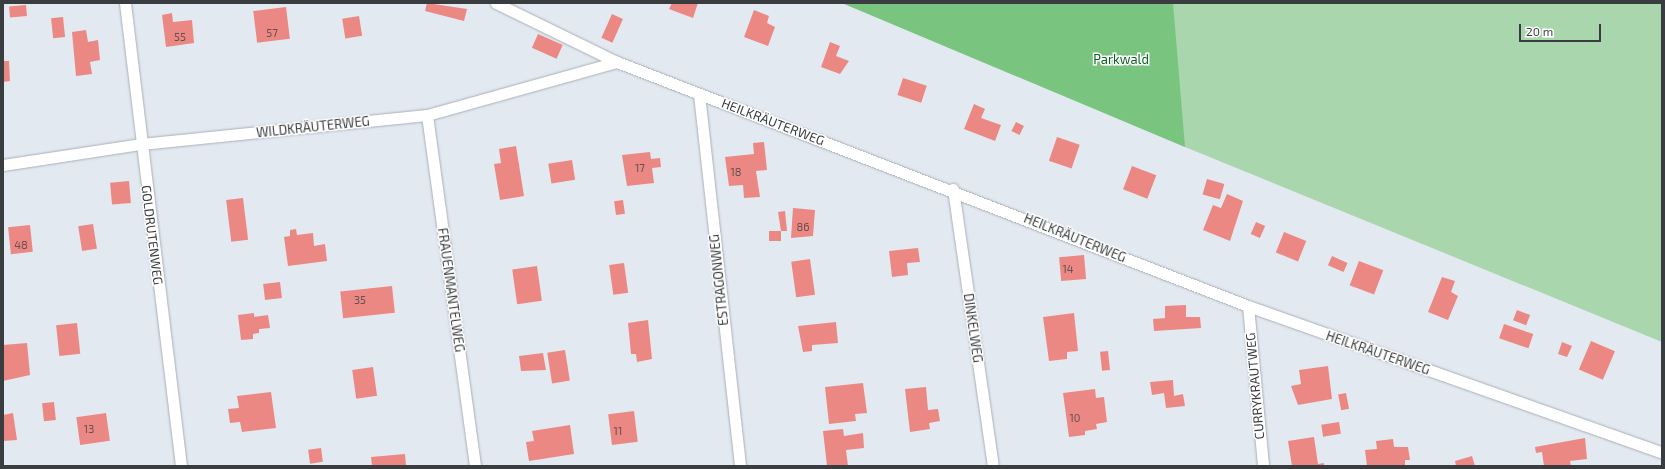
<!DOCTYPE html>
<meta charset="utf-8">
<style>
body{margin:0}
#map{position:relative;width:1665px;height:469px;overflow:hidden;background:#e3e9f0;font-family:"Exo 2",sans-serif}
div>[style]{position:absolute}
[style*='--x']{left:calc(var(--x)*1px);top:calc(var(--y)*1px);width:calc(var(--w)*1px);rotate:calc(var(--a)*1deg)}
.green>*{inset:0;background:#a9d6ac}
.forest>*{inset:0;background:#79c580}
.building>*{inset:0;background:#ec8883;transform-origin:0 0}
.roads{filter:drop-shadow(0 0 1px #a9afb6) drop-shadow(0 0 1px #a9afb6)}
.service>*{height:11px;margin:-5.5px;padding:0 5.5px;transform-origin:5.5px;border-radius:5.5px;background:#fff}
span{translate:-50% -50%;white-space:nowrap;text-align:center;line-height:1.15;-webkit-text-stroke:3px #fff;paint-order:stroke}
.number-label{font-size:11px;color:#665051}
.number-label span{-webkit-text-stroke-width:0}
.park-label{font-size:13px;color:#0c5f20}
.street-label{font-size:13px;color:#3a3d40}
.frame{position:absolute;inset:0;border:4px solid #3a3d40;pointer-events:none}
.scale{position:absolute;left:1519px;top:24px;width:82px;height:18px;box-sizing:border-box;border:2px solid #3a3d40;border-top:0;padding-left:5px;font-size:12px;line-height:14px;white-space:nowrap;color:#3a3d40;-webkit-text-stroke:3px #fff;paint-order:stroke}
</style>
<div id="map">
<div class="green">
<div style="clip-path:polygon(842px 3px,1662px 3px,1662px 342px,1185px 147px)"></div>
</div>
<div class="forest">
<div style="clip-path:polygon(842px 3px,1173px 3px,1185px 147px)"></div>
</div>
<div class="building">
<div style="clip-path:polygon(427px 3px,467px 9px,464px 21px,425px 11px)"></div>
<div style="clip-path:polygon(672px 3px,698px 3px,693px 18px,669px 9px)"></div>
<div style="left:26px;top:5px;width:11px;height:17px;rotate:85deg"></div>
<div style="left:286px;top:7px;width:32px;height:33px;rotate:83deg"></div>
<div style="clip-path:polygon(754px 10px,769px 16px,767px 23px,775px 27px,768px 46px,744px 37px)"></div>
<div style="clip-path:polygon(172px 13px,173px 22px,192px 20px,194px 43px,166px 47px,162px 15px)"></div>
<div style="left:612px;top:14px;width:12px;height:26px;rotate:24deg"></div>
<div style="left:359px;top:16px;width:20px;height:17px;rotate:81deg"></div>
<div style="left:63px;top:17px;width:20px;height:12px;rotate:84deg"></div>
<div style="clip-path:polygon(86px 30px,88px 42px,98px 40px,100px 60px,90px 62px,92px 74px,76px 76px,72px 32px)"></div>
<div style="left:538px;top:34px;width:27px;height:15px;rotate:24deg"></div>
<div style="clip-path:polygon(830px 42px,840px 46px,836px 56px,849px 61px,840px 74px,821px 67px)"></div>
<div style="clip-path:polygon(3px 61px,9px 61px,10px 81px,3px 82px)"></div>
<div style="left:903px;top:78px;width:25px;height:18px;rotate:18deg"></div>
<div style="clip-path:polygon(974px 104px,985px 109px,981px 118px,1001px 125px,995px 141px,964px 129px)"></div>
<div style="left:1016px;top:122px;width:9px;height:10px;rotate:27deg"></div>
<div style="left:1057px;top:137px;width:24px;height:25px;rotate:19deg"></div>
<div style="clip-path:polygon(764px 142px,767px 170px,756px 171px,760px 197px,744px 198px,743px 185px,729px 186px,725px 157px,754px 154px,753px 143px)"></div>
<div style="clip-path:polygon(516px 146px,524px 196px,500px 200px,494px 164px,501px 163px,499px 149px)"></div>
<div style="clip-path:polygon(650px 152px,651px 159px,660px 158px,661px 167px,652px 168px,654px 183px,627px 186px,622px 155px)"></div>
<div style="left:572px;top:160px;width:20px;height:24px;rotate:81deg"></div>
<div style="left:1132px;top:166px;width:26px;height:25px;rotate:21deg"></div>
<div style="left:1207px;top:179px;width:18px;height:16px;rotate:16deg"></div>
<div style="left:129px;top:181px;width:22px;height:19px;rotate:85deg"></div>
<div style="clip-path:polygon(1227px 194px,1243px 201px,1230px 241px,1203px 230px,1213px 205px,1221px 208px)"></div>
<div style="left:243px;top:198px;width:42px;height:17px;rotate:83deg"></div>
<div style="left:623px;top:200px;width:14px;height:9px;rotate:82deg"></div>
<div style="clip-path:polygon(793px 208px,815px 210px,813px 236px,791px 238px)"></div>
<div style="clip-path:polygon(785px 211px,787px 231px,781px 231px,778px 212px)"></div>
<div style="left:1256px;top:222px;width:10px;height:13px;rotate:24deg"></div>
<div style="left:93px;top:224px;width:25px;height:15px;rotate:81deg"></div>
<div style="left:30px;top:225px;width:27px;height:22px;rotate:84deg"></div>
<div style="clip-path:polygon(296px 229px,297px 235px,313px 233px,314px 246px,325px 244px,327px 261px,288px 266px,284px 237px,290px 236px,290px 230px)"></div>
<div style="left:781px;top:231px;width:10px;height:12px;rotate:90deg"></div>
<div style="left:1284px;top:232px;width:24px;height:22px;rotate:22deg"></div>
<div style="clip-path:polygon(918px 248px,920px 262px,907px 263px,908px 275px,892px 277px,889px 251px)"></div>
<div style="left:1084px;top:255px;width:24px;height:25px;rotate:85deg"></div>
<div style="left:1332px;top:256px;width:17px;height:10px;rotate:24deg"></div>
<div style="left:810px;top:259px;width:36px;height:19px;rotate:82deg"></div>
<div style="left:1359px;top:261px;width:26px;height:26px;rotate:21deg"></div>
<div style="left:624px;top:263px;width:30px;height:15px;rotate:82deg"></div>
<div style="left:537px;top:266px;width:35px;height:25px;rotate:82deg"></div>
<div style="clip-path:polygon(1442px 277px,1455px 281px,1451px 292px,1458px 296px,1448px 320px,1428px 312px)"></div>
<div style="left:280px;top:282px;width:16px;height:17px;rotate:83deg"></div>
<div style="left:392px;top:286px;width:27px;height:52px;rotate:84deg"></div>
<div style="clip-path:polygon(1186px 305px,1186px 317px,1200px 317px,1201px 328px,1154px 331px,1153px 319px,1165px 318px,1165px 306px)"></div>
<div style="left:1517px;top:310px;width:14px;height:11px;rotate:21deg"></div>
<div style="clip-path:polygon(254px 313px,254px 317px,268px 315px,270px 328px,259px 329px,259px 333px,253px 334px,253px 339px,241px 340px,238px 315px)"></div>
<div style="clip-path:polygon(1074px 313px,1078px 351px,1067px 352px,1067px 359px,1049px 361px,1043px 317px)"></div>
<div style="clip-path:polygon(648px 320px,652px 359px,637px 362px,636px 354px,631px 354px,628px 323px)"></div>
<div style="clip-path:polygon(836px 322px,838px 343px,812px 345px,812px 351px,803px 352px,798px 326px)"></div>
<div style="left:77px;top:323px;width:31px;height:21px;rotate:84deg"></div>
<div style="left:1504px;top:324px;width:31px;height:15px;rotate:19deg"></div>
<div style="left:1591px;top:341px;width:26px;height:31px;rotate:23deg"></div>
<div style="clip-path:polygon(1562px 342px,1572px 346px,1567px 357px,1558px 354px)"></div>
<div style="clip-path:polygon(27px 343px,30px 375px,3px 381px,3px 345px)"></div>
<div style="left:565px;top:350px;width:31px;height:18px;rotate:81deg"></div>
<div style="left:1108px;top:351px;width:19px;height:8px;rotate:84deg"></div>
<div style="clip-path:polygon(543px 353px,546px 370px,521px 371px,519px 356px)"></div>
<div style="clip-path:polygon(1328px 366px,1332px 399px,1298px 405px,1291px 386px,1301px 384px,1299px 370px)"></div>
<div style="left:373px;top:367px;width:29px;height:21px;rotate:82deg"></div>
<div style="clip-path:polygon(1173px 380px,1174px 396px,1183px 394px,1185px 406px,1166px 408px,1164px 393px,1152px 395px,1150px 382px)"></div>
<div style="clip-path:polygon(863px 383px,867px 413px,855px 414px,856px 421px,829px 424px,825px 387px)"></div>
<div style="clip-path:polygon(926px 387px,928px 410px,938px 409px,940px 421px,929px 423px,930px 429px,910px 432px,905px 389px)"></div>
<div style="clip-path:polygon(1095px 389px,1096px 398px,1104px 397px,1107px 422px,1096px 424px,1097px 429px,1085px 431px,1085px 435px,1069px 437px,1063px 393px)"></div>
<div style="clip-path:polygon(271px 392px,276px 428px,242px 432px,240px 422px,230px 423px,228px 409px,239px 408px,237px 396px)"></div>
<div style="left:1346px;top:393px;width:16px;height:8px;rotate:79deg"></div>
<div style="left:54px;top:402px;width:18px;height:12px;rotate:84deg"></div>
<div style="left:634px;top:411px;width:31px;height:26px;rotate:83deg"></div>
<div style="clip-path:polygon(13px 413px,17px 440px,3px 441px,3px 415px)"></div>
<div style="left:106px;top:413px;width:28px;height:30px;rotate:82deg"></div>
<div style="left:1339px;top:422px;width:12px;height:18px;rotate:81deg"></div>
<div style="clip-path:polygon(570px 425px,574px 454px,529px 461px,526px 442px,534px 441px,532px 431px)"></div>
<div style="clip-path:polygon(843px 429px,844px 436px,863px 433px,864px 448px,846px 450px,848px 466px,827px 466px,823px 431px)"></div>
<div style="clip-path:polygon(1314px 437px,1318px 464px,1324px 463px,1324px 466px,1292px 466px,1288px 441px)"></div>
<div style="clip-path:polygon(1585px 438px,1587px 459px,1570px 461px,1571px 466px,1544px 466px,1542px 452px,1536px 453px,1535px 447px)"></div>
<div style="clip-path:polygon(1393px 439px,1394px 447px,1408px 447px,1410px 460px,1405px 460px,1405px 465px,1367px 466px,1365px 450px,1377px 449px,1376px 441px)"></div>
<div style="left:321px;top:448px;width:14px;height:13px;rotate:82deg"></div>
<div style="clip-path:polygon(405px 454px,406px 466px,372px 466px,371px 457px)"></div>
<div style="clip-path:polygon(1472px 456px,1475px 466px,1456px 466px,1455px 461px)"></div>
</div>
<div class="roads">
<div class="service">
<div style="--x:125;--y:3;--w:466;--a:83.1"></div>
<div style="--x:496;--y:3;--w:135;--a:26"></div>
<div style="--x:617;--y:62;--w:677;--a:21.14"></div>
<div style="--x:1248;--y:306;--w:439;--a:19.5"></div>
<div style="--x:699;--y:94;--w:374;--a:83.7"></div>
<div style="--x:427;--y:115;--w:354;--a:82.2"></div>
<div style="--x:3;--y:165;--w:140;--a:-8.7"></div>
<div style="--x:141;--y:144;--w:287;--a:-5.8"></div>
<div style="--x:427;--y:115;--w:197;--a:-15.6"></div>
<div style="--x:953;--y:189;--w:280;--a:81.8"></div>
<div style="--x:1248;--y:306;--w:161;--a:84.6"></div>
</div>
</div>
<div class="number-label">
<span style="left:272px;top:33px">57</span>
<span style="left:180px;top:37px">55</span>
<span style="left:640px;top:168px">17</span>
<span style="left:736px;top:172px">18</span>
<span style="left:803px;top:227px">86</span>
<span style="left:21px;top:245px">48</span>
<span style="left:1068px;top:269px">14</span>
<span style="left:360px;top:300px">35</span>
<span style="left:1075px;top:418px">10</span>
<span style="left:89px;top:429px">13</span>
<span style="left:618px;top:431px">11</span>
</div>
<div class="park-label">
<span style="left:1121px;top:59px">Parkwald</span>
</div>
<div class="street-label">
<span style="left:773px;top:122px;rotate:21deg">HEILKRÄUTERWEG</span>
<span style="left:313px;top:127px;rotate:-6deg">WILDKRÄUTERWEG</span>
<span style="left:152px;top:235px;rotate:83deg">GOLDRUTENWEG</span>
<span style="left:1075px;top:238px;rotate:22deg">HEILKRÄUTERWEG</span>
<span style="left:719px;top:280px;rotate:-96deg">ESTRAGONWEG</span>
<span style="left:451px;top:290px;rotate:82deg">FRAUENMANTELWEG</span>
<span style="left:973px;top:328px;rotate:82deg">DINKELWEG</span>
<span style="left:1378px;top:353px;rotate:19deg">HEILKRÄUTERWEG</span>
<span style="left:1255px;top:386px;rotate:-95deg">CURRYKRAUTWEG</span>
</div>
<div class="frame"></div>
<div class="scale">20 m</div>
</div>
